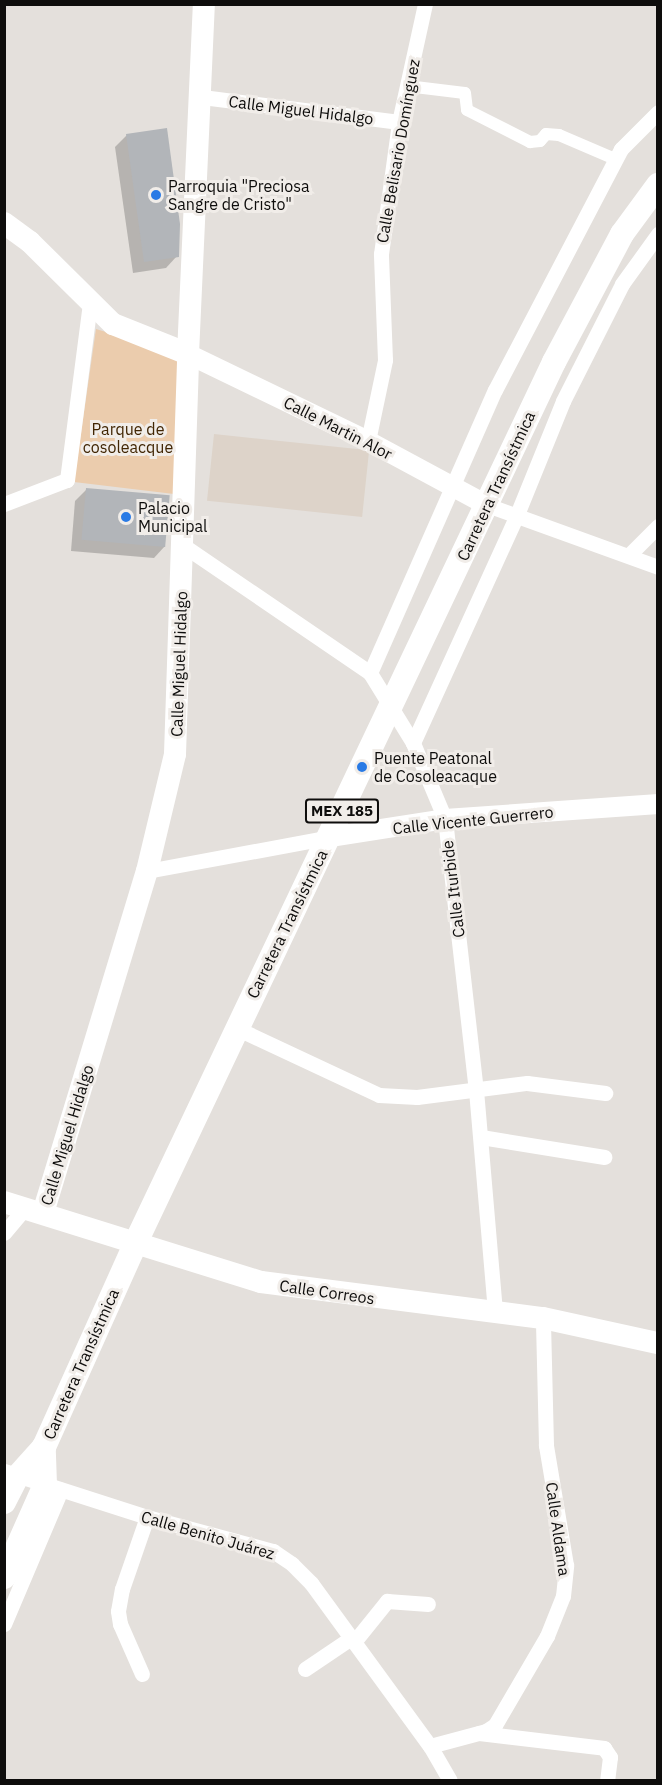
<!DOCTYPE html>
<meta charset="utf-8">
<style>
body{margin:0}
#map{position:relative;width:662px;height:1785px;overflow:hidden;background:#e4e0dc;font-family:"IBM Plex Sans",sans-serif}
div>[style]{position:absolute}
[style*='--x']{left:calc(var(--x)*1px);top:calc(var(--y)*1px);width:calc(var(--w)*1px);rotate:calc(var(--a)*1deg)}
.built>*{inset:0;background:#ddd3c9;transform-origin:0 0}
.green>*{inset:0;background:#ebccad}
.shadow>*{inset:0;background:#0003}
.building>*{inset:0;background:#b2b5b9;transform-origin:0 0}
.pedestrian>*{height:12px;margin:-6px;padding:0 6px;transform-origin:6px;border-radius:6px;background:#fff}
.minor>*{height:15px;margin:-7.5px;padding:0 7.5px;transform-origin:7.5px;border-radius:7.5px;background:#fff}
.tertiary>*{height:20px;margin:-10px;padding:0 10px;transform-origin:10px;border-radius:10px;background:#fff}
.secondary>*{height:22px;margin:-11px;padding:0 11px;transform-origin:11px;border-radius:11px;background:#fff}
.primary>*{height:24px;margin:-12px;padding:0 12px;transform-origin:12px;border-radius:12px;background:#fff}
.dots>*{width:16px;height:16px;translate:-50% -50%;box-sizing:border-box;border:3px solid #f1ede9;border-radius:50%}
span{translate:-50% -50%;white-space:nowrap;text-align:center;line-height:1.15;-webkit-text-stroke:6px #f1ede9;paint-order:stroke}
.shield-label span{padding:2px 4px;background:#f1ede9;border:2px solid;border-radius:4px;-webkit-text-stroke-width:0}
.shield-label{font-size:15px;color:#0e0d0c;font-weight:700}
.street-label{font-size:16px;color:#0e0d0c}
.poi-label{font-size:16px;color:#0e0d0c}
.left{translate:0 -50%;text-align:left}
.park-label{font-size:16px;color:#412604}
.frame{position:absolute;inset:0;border:6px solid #0e0d0c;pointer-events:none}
</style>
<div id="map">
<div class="built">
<div style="left:214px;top:434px;width:156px;height:67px;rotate:6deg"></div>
</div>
<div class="green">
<div style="clip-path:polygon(96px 329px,181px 355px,174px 494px,74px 482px)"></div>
</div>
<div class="shadow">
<div style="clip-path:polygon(127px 135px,177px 256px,166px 268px,133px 273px,115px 147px)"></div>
<div style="clip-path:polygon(87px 489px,165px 546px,154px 558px,71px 551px,75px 501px)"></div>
</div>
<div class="building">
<div style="clip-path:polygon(167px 128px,180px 224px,179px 257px,144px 262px,126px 134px)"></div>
<div style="left:86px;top:488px;width:84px;height:52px;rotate:5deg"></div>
</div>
<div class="pedestrian">
<div style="--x:407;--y:86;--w:58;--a:6.9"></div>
<div style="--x:465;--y:93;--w:17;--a:83"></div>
<div style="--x:467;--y:110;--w:71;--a:26.9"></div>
<div style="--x:530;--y:142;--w:10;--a:-6"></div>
<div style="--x:540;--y:141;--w:9;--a:-49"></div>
<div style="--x:546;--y:134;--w:13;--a:4"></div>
<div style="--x:559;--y:135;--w:61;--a:23.2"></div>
</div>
<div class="minor">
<div style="--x:202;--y:97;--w:199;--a:7.2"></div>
<div style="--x:368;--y:441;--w:83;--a:-78.1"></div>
<div style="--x:385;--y:360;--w:106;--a:-92.2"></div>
<div style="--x:381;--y:254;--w:133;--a:-82.2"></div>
<div style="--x:399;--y:122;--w:121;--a:-77.6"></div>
<div style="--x:4;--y:504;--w:67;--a:-20.9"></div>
<div style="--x:67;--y:480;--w:178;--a:-82.6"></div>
<div style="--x:487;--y:505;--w:182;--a:19.9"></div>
<div style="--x:184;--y:546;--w:225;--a:34.3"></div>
<div style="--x:370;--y:673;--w:82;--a:58.4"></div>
<div style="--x:413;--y:743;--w:82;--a:67.2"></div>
<div style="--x:445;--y:819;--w:273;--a:83.5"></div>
<div style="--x:476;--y:1090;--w:224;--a:85.1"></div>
<div style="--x:629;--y:555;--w:41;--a:-45"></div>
<div style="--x:370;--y:673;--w:309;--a:-66.2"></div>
<div style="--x:495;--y:390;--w:272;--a:-62.4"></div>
<div style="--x:621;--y:149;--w:52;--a:-45"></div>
<div style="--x:413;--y:743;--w:248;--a:-65.5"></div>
<div style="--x:516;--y:517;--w:125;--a:-67.9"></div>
<div style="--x:563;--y:401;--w:131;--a:-63.2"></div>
<div style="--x:622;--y:284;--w:62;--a:-54.2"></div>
<div style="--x:147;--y:871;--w:186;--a:-10.5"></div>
<div style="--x:236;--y:1028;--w:158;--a:25.1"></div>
<div style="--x:379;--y:1095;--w:38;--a:3"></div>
<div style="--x:417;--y:1097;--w:111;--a:-7.3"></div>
<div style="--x:527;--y:1083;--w:79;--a:7.3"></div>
<div style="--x:481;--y:1137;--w:125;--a:9.2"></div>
<div style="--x:4;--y:1233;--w:33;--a:-50"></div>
<div style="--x:4;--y:1471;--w:150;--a:17.8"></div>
<div style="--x:147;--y:1517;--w:131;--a:15.1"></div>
<div style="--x:273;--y:1551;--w:23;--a:34"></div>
<div style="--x:292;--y:1564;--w:27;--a:45"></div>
<div style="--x:311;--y:1583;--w:202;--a:53.9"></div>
<div style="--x:430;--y:1746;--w:39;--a:60"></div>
<div style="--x:4;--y:1624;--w:146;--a:-67"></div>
<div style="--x:354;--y:1642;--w:53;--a:-51.2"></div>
<div style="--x:387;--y:1601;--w:41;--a:4.2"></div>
<div style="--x:305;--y:1669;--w:55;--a:-34"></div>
<div style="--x:142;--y:1674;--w:55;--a:-113.7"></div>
<div style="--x:120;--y:1624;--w:13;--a:-99"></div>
<div style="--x:118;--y:1611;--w:22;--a:-80"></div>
<div style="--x:122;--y:1589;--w:76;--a:-70.9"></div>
<div style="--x:479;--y:1733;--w:126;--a:6.8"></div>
<div style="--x:604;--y:1748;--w:11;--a:56"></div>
<div style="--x:610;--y:1757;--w:23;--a:97"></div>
<div style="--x:430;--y:1746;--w:58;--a:-15"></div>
<div style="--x:486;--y:1731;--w:11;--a:-34"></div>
<div style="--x:495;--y:1725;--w:103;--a:-59.7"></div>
<div style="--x:547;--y:1636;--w:43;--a:-68.2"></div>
<div style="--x:563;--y:1596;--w:31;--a:-84"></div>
<div style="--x:566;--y:1565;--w:122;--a:-99.5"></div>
<div style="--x:546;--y:1445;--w:127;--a:-91.4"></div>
</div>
<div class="tertiary">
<div style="--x:188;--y:354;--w:200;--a:25.8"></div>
<div style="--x:368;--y:441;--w:135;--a:28.3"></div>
<div style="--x:330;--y:837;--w:116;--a:-8.9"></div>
<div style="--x:445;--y:819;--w:214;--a:-4"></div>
</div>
<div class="secondary">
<div style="--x:4;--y:223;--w:32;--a:36"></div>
<div style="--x:30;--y:242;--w:117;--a:44.7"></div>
<div style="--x:113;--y:324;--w:81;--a:21.8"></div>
<div style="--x:4;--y:1202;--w:269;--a:17.3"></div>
<div style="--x:261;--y:1282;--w:284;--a:7.3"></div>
<div style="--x:543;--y:1318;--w:118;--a:12.3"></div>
<div style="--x:43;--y:1213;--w:357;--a:-73.1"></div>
<div style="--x:147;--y:871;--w:120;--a:-76.5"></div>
<div style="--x:175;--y:754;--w:400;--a:-88.1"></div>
<div style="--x:188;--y:354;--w:350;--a:-87.4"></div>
</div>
<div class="primary">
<div style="--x:4;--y:1502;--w:28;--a:-63"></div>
<div style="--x:17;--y:1477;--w:40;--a:-48"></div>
<div style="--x:44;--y:1447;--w:225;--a:-65.8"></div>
<div style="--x:136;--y:1242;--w:974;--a:-64.59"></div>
<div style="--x:554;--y:362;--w:145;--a:-62"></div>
<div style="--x:622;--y:234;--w:61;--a:-53.7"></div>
<div style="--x:4;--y:1577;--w:101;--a:-66"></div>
<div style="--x:45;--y:1485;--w:38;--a:-92"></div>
</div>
<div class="dots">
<div style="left:156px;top:195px;background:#297ae5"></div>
<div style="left:126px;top:517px;background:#297ae5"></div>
<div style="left:362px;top:767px;background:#297ae5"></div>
</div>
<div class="shield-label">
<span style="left:342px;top:811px">MEX 185</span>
</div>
<div class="street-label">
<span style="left:301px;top:110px;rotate:7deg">Calle Miguel Hidalgo</span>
<span style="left:398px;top:151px;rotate:-80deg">Calle Belisario Domínguez</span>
<span style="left:338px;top:428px;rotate:27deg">Calle Martin Alor</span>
<span style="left:496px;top:486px;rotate:-65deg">Carretera Transístmica</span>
<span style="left:179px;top:664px;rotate:-88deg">Calle Miguel Hidalgo</span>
<span style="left:473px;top:820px;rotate:-6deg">Calle Vicente Guerrero</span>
<span style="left:453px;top:889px;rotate:-97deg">Calle Iturbide</span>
<span style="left:287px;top:924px;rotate:-64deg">Carretera Transístmica</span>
<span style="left:67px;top:1135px;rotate:-73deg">Calle Miguel Hidalgo</span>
<span style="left:327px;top:1292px;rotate:8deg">Calle Correos</span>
<span style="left:81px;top:1364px;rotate:-66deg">Carretera Transístmica</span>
<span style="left:558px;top:1529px;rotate:82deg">Calle Aldama</span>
<span style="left:208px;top:1535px;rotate:16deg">Calle Benito Juárez</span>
</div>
<div class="poi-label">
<span class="left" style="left:168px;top:195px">Parroquia "Preciosa<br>Sangre de Cristo"</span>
<span class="left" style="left:138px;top:517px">Palacio<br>Municipal</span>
<span class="left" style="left:374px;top:767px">Puente Peatonal<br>de Cosoleacaque</span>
</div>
<div class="park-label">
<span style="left:128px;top:438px">Parque de<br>cosoleacque</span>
</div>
<div class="frame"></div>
</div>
